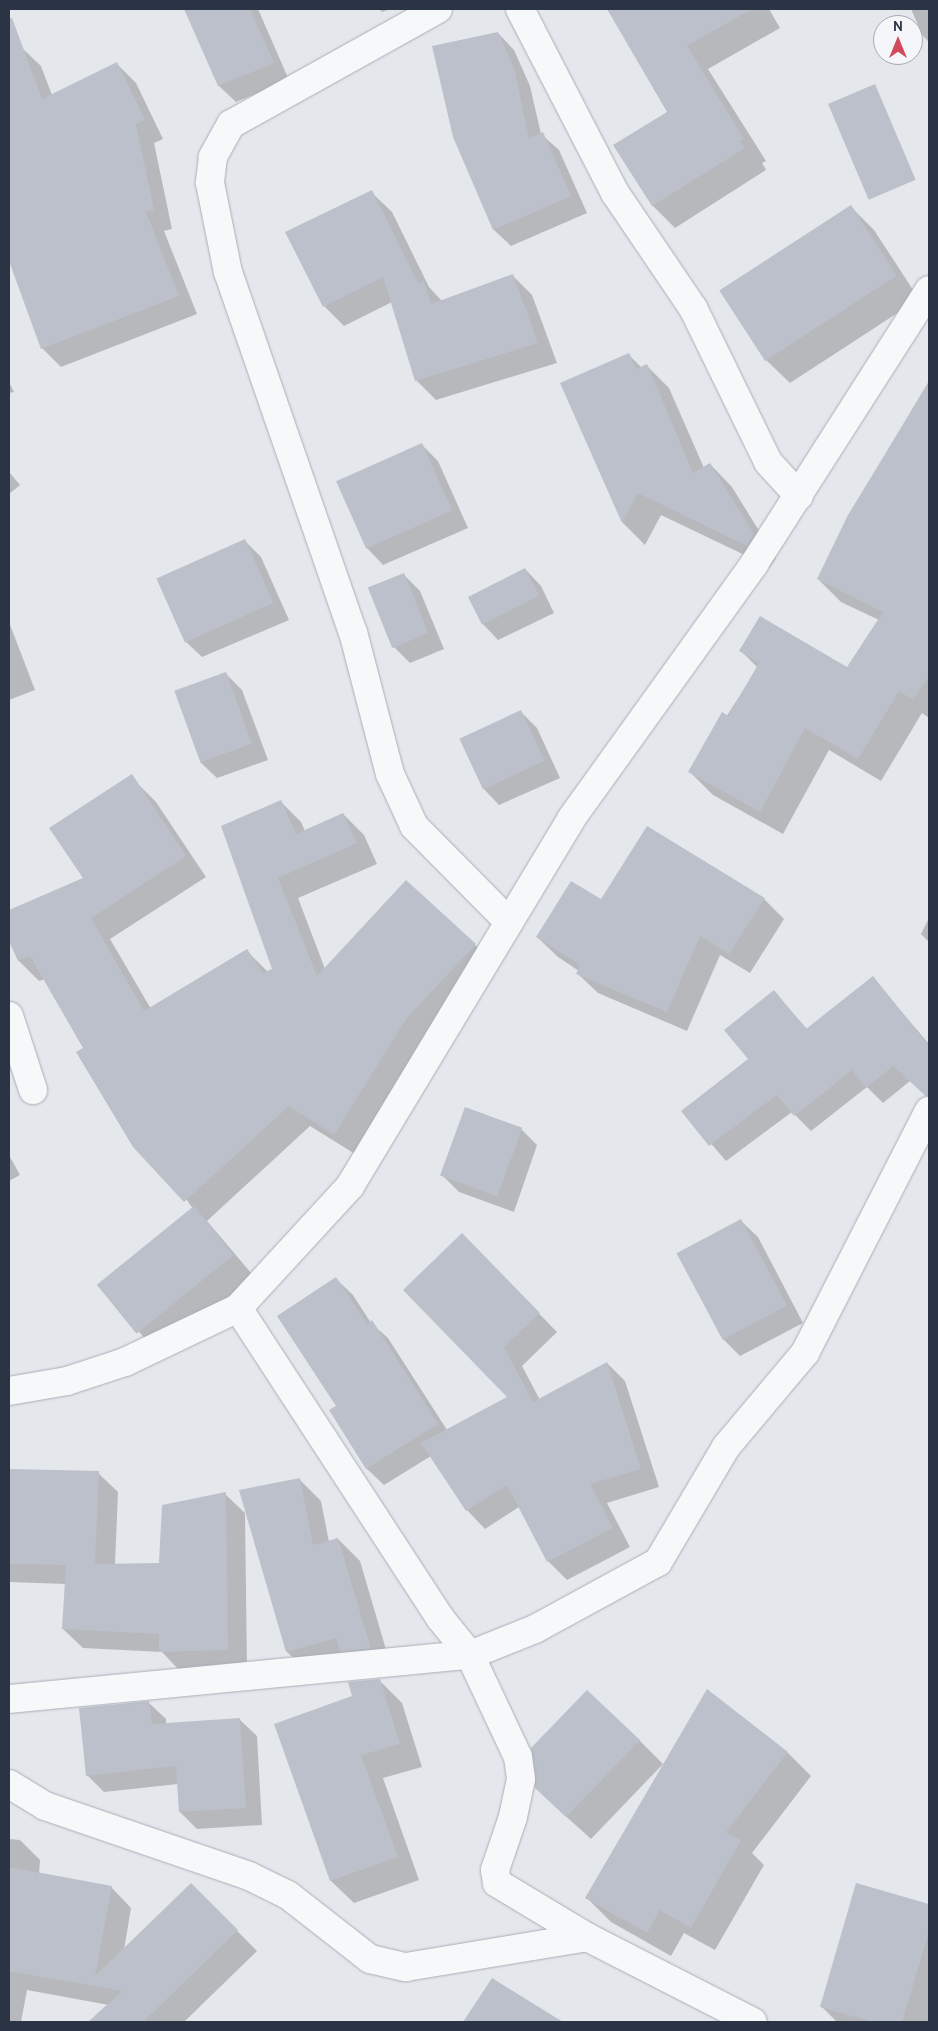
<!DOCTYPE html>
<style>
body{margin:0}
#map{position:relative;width:938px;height:2031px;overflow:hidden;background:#e4e7ec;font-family:Cabin,sans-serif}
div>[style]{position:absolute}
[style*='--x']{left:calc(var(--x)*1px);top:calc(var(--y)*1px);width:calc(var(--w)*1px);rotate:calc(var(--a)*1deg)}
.shadow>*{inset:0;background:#0003}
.building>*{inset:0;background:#bbc0ca;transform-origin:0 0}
.roads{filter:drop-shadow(0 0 1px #a9aeb7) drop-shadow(0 0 1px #a9aeb7)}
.minor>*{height:28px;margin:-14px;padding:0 14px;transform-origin:14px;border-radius:14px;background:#f7f8fa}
span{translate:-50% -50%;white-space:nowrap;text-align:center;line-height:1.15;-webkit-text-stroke:5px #f4f6f9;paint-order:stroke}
.frame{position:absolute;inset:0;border:10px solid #2b3445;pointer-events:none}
.north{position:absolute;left:873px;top:15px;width:50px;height:50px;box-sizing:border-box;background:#f4f6f9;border:1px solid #a4a8b1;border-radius:50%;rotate:0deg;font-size:14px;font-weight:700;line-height:20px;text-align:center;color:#2b3445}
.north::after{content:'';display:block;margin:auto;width:18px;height:22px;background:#d1495b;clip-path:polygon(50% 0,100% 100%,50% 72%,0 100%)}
</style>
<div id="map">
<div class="shadow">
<div style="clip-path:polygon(186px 9px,258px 9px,289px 80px,236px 102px,219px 86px)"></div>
<div style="clip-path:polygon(379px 9px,391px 9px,382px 12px)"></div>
<div style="clip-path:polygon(609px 9px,769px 9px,780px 28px,708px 69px,766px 161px,762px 163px,766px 170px,675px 228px,653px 206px,615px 145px,668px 112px)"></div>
<div style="clip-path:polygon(911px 9px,929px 9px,929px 42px,923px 36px)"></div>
<div style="clip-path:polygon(498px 33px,514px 50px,530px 86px,541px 134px,559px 150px,587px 213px,511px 246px,494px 230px)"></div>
<div style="clip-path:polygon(22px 48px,41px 66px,52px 95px,117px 64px,136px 83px,163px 139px,154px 143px,172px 229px,164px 231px,197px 314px,61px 367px,42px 348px,9px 257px,9px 221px,17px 217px,9px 195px,9px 53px)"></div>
<div style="clip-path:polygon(371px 192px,392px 212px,429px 287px,442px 301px,512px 275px,532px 295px,557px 363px,436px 400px,416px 380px,392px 302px,344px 326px,324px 306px)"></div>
<div style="clip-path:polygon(851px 207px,874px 230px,919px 299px,790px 383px,766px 360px)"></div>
<div style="clip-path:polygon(629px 355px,642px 368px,646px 365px,669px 388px,704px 468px,710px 464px,732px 487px,776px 558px,770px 567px,661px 515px,645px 545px,623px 523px,561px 384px)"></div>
<div style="clip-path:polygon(929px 381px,929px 718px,922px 713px,881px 781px,829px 750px,783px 834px,713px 795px,690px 772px,758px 668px,741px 651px,847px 668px,879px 620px,841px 602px,818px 579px,849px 515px)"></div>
<div style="clip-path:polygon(9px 382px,14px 392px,9px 393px)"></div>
<div style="clip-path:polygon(422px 445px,438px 461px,468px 528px,383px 565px,367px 548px)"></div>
<div style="clip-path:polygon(9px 472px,20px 485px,9px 494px)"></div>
<div style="clip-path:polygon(245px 541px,261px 557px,289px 620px,202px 657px,185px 641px)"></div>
<div style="clip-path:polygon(525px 569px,541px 586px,554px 613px,498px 640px,482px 623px)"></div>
<div style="clip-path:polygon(403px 574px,420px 591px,444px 649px,410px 663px,393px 646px)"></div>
<div style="clip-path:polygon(9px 622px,35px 690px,9px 700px)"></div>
<div style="clip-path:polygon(226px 674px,242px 690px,268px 760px,217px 778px,200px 762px)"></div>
<div style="clip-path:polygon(521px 712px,537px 728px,560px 778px,499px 805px,483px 788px)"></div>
<div style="clip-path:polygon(135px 781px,156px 802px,206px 877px,110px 939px,151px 1009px,247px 951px,268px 972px,274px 969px,280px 801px,301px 822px,305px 831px,343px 814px,364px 835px,377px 864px,298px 898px,325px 969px,475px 945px,496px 965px,355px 1154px,310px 1126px,207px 1221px,257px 1280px,161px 1357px,98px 1285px,193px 1209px,85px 1048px,45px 979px,39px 981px,19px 961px,9px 938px,9px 911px,85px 879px)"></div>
<div style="clip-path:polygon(764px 899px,784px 919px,750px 973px,720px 955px,687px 1031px,598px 993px,577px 973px,579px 971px,558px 957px,537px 937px,601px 901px)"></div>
<div style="clip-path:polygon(929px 918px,929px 942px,921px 934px)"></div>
<div style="clip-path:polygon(877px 983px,929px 1044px,929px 1099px,910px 1081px,883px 1103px,867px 1087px,811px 1131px,792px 1112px,726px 1161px,683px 1111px,750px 1059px,774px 992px,807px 1029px)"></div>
<div style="clip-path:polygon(521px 1129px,537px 1145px,514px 1212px,459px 1192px,442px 1175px)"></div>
<div style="clip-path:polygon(9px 1155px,20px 1175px,9px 1181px)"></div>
<div style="clip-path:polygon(741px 1221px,758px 1237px,803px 1323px,740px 1356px,723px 1339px)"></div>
<div style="clip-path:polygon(481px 1254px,557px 1332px,522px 1366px,540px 1400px,607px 1363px,625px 1381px,659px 1487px,607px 1503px,630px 1547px,567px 1580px,548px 1561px,519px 1507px,485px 1529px,467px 1510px,431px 1456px,384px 1485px,367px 1469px,331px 1410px,338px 1406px,336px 1279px,353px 1295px,371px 1323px,388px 1338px,447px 1430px,509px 1398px)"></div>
<div style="clip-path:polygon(9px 1470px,98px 1473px,118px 1492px,115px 1565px,161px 1564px,225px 1494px,245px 1513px,247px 1669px,180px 1671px,162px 1652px,83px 1648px,63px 1629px,66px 1584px,9px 1582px)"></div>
<div style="clip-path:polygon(299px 1479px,321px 1501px,329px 1542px,338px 1539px,360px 1561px,392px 1670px,309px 1673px,287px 1652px)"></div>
<div style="clip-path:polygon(380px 1681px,402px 1703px,422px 1767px,383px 1778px,419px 1880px,354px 1903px,331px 1881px,276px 1725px,354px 1697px)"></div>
<div style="clip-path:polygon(707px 1691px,788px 1753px,811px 1776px,752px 1853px,764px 1865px,715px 1950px,684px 1933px,671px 1956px,611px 1922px,587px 1898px)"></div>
<div style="clip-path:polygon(149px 1703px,166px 1719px,166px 1724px,240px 1720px,257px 1736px,262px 1825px,197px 1829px,180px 1812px,178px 1784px,104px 1792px,87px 1775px)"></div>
<div style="clip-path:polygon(639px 1740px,663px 1764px,591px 1839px,560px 1811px)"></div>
<div style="clip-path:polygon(9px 1839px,20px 1840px,40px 1860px,39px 1874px,111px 1887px,131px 1908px,124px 1950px,191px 1884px,257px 1951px,184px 2022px,90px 2022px,109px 2005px,27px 1990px,21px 2022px,9px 2022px)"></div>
<div style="clip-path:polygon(857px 1885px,929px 1906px,929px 2022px,837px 2022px,821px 2006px)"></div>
<div style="clip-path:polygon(492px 1979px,555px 2019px,558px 2022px,464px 2022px)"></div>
</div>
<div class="building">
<div style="clip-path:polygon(184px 9px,250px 9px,274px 63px,218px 86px)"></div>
<div style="clip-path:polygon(607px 9px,752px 9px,687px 46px,744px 139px,740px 141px,745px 148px,652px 206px,613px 145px,667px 112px)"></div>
<div style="clip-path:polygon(9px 18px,12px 18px,42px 99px,117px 62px,145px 120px,136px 124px,154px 210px,146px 212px,179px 296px,41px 349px,9px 261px)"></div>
<div style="clip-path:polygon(498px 32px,514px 68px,529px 138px,543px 132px,571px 196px,493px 230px,453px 137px,432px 46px)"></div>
<div style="left:875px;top:84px;width:104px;height:51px;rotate:67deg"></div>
<div style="clip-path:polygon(372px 190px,418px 283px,424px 281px,431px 304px,513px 274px,538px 343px,415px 381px,383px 277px,323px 307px,285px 232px)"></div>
<div style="left:851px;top:205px;width:84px;height:157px;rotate:57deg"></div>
<div style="clip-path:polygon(629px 353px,636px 369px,647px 364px,693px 473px,710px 463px,754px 534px,747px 546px,638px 493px,622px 523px,560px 383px)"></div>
<div style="clip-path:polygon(929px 382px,929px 676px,913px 700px,899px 691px,858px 759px,805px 728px,760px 812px,688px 772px,722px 712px,728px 716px,759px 663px,739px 651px,760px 616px,847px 667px,883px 612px,817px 579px,848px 515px)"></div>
<div style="left:422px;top:443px;width:74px;height:94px;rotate:66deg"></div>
<div style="left:245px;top:539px;width:70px;height:97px;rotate:66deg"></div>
<div style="left:525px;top:568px;width:31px;height:64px;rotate:63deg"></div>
<div style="left:404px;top:573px;width:65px;height:39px;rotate:68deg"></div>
<div style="left:226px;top:672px;width:76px;height:55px;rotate:70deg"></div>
<div style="left:521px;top:710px;width:56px;height:68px;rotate:65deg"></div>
<div style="clip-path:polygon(132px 774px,186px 856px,91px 918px,144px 1011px,247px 949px,263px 973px,272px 969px,221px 826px,281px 800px,296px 834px,343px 813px,357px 843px,278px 878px,317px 976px,406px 880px,476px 944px,406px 1019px,334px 1135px,289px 1106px,184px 1202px,133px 1147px,76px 1052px,83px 1048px,30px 956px,18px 961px,9px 941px,9px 910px,83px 878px,49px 828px)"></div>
<div style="clip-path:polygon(647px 826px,765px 898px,729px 954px,700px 936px,667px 1012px,576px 974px,580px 965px,536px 937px,571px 881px,601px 899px)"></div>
<div style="clip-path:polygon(873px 976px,929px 1046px,929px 1096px,926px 1096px,893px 1066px,866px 1088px,852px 1070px,794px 1116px,777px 1095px,709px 1146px,681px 1111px,748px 1059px,724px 1030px,774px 990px,806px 1029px)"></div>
<div style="left:465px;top:1107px;width:61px;height:73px;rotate:20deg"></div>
<div style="left:194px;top:1206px;width:63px;height:125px;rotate:51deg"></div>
<div style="left:741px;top:1219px;width:98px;height:73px;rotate:62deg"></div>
<div style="clip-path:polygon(462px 1233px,540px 1313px,504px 1347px,533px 1402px,607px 1362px,641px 1469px,590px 1484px,613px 1528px,547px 1562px,507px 1485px,466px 1511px,421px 1443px,507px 1397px,403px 1290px)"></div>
<div style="clip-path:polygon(336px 1277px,367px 1324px,372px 1320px,438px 1424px,366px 1469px,329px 1410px,336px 1406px,277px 1316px)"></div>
<div style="clip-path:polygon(9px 1469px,99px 1471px,95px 1564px,159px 1563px,162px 1505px,226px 1492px,228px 1650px,159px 1652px,159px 1634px,62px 1629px,66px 1565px,9px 1564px)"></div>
<div style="clip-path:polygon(300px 1478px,313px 1545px,338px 1538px,371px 1649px,340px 1652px,336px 1638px,286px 1652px,239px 1490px)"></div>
<div style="clip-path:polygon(380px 1679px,400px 1744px,361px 1755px,398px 1857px,330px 1881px,274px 1724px,352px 1696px,348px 1682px)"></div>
<div style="clip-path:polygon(707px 1689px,788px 1752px,726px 1832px,741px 1840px,691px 1928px,660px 1910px,647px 1933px,585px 1898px)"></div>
<div style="clip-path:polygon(587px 1690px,640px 1740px,566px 1817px,535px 1788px,531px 1748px)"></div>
<div style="clip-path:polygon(149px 1701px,152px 1724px,240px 1718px,246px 1808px,179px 1812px,176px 1766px,86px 1776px,79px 1708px)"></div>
<div style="clip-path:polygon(9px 1867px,112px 1886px,95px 1976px,191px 1883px,238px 1930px,143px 2022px,88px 2022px,122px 1991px,9px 1971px)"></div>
<div style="clip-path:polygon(856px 1883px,929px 1904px,929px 1932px,902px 2022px,873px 2022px,820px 2007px)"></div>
<div style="clip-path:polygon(492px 1978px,563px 2022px,463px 2022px)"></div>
</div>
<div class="roads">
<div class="minor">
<div style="--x:438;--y:9;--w:237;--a:150.9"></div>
<div style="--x:231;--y:124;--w:38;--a:119"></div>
<div style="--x:213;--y:157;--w:26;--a:97"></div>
<div style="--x:210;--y:183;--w:91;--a:78.6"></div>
<div style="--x:228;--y:272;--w:381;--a:70.9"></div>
<div style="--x:353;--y:632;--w:147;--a:75.4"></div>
<div style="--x:390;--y:774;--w:57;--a:65.2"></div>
<div style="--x:414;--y:826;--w:135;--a:45.3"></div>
<div style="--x:520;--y:9;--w:207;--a:62.7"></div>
<div style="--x:615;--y:193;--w:139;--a:55.9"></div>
<div style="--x:693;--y:308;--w:171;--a:64"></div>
<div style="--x:768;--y:462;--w:46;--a:47.6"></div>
<div style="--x:9;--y:1016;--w:78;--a:72"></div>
<div style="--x:238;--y:1308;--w:370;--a:56.9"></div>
<div style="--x:440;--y:1618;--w:48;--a:51"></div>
<div style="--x:470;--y:1655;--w:113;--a:64.8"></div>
<div style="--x:518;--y:1757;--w:22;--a:82"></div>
<div style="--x:521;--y:1779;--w:39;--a:102"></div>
<div style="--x:513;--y:1817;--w:56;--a:108.8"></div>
<div style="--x:495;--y:1870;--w:13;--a:81"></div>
<div style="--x:497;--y:1883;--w:105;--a:31"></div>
<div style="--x:587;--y:1937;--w:186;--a:27.1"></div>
<div style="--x:9;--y:1391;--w:59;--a:-9.8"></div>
<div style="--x:67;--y:1381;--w:61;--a:-18.1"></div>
<div style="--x:125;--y:1362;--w:125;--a:-25.5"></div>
<div style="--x:238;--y:1308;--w:166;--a:-47.4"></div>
<div style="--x:350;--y:1186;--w:428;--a:-58.9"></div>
<div style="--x:571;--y:819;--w:314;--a:-54.3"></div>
<div style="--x:754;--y:564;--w:325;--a:-57.4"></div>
<div style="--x:9;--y:1699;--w:463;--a:-5.5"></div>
<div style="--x:470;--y:1655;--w:70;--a:-21.8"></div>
<div style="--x:535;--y:1629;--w:140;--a:-28.6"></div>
<div style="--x:658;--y:1562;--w:134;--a:-59.4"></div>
<div style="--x:726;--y:1447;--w:123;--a:-50"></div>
<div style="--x:805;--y:1353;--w:272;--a:-62.9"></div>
<div style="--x:9;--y:1784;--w:42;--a:31.4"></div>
<div style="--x:45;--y:1806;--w:216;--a:18.9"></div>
<div style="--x:249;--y:1876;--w:43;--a:26"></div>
<div style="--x:288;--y:1895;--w:104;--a:38"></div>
<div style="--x:370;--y:1959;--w:37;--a:13"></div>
<div style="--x:406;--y:1967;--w:183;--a:-9.4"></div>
</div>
</div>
<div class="frame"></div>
<div class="north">N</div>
</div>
